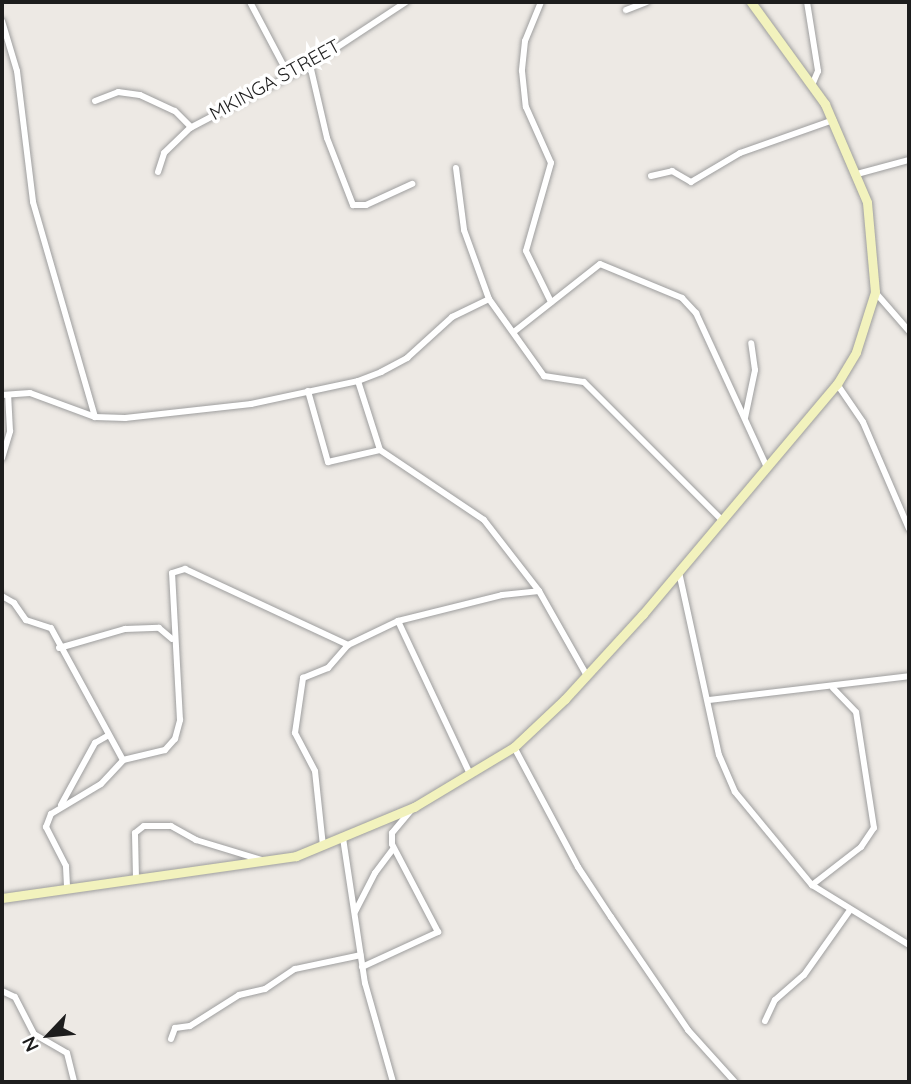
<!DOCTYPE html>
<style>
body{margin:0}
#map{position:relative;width:911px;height:1084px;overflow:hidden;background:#ede9e4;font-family:Quicksand,sans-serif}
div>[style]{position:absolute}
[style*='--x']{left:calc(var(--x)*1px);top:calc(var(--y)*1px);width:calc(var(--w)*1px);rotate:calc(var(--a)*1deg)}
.roads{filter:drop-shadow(0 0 2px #9e9e9e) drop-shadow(0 0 2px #9e9e9e)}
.street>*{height:6px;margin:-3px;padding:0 3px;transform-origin:3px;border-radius:3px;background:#fff}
.secondary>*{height:9px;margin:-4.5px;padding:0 4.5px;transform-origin:4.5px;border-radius:4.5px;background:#f2f2bd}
span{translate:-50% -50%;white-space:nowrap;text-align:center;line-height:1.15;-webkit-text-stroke:7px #fff;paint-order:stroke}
.street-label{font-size:19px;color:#1d1d1d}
.frame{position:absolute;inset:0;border:4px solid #1d1d1d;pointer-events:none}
.north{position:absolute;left:14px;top:1000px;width:70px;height:70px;-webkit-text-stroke:5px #fff;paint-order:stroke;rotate:244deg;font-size:19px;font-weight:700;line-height:28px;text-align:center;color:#1d1d1d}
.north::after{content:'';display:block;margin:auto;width:24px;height:32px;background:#1d1d1d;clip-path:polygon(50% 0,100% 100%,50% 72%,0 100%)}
</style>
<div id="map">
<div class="roads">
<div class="street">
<div style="--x:250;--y:2;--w:81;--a:62.2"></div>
<div style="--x:541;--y:2;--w:42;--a:112.3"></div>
<div style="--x:525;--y:41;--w:30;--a:96"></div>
<div style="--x:522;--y:71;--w:36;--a:84"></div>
<div style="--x:526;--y:107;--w:61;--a:65.9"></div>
<div style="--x:551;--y:163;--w:91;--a:105.9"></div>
<div style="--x:526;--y:251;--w:57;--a:63.9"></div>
<div style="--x:807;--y:2;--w:70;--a:80.9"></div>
<div style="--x:818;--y:71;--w:13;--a:113"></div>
<div style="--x:626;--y:10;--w:22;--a:-21"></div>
<div style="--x:2;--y:21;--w:52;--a:73.3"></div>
<div style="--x:17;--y:71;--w:132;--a:83"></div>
<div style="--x:33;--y:202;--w:224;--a:73.9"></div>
<div style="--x:310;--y:65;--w:75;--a:76.9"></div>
<div style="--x:327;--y:138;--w:72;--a:68.8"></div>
<div style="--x:353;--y:205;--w:13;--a:0"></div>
<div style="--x:366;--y:205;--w:51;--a:-24.5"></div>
<div style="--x:95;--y:101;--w:25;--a:-21"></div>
<div style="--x:118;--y:92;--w:22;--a:8"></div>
<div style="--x:140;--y:95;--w:38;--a:25"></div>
<div style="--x:175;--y:111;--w:23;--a:45"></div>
<div style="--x:456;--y:168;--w:63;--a:82.6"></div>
<div style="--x:464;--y:230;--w:73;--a:70.1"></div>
<div style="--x:158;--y:172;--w:20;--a:-72"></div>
<div style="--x:164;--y:153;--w:36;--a:-44"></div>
<div style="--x:190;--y:128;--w:136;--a:-27.7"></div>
<div style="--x:310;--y:65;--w:115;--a:-33.3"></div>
<div style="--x:857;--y:174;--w:54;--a:-15.1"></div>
<div style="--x:651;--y:176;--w:22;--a:-13"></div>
<div style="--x:672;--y:171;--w:22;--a:30"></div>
<div style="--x:691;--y:182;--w:57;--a:-30.6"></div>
<div style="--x:740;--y:153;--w:99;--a:-19.5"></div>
<div style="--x:875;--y:292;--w:52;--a:48.9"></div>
<div style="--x:515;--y:331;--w:108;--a:-38.2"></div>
<div style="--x:600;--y:264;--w:89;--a:22.5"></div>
<div style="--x:682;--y:298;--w:21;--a:47"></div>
<div style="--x:696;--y:313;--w:167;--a:65.3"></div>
<div style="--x:358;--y:381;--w:72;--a:72.3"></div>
<div style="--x:380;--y:450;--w:125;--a:33.9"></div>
<div style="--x:484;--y:520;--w:90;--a:52.2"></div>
<div style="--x:539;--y:591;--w:98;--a:60.5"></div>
<div style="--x:837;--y:384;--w:46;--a:55.6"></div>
<div style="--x:863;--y:422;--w:116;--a:66.7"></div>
<div style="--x:308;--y:391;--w:74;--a:74.3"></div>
<div style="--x:328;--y:462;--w:53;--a:-13"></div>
<div style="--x:2;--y:395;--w:28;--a:-4"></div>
<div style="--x:30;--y:393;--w:69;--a:20.3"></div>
<div style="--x:95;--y:417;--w:30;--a:2"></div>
<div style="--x:125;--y:418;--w:127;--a:-6.3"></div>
<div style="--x:251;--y:404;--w:109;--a:-12.1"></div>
<div style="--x:358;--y:381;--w:25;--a:-21"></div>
<div style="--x:381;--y:372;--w:30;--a:-28"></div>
<div style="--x:407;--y:358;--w:61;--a:-42.3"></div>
<div style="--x:452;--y:317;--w:41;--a:-25.9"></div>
<div style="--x:489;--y:299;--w:95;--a:54.5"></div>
<div style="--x:544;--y:376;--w:40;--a:8.5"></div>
<div style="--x:584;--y:382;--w:192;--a:45"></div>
<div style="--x:745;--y:418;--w:49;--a:-78.2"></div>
<div style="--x:755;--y:370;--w:27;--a:-98"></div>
<div style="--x:2;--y:458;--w:28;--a:-73"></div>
<div style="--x:10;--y:431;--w:36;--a:-93"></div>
<div style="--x:679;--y:572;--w:187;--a:77.7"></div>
<div style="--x:719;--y:755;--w:40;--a:66.6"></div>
<div style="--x:735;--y:792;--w:121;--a:50.4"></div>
<div style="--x:812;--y:885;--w:114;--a:31.7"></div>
<div style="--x:2;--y:596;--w:14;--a:30"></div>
<div style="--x:14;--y:603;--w:21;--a:55"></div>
<div style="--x:26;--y:620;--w:26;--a:18"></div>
<div style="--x:51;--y:628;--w:150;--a:61.4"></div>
<div style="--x:398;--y:621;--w:169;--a:64.8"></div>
<div style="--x:59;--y:648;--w:69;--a:-16.1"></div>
<div style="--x:125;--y:629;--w:34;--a:-2"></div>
<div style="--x:159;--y:628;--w:17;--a:40"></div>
<div style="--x:709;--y:700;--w:201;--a:-6.8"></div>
<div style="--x:514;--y:747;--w:136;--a:61.9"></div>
<div style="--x:578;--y:867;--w:60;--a:56.6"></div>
<div style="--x:611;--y:917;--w:137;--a:55.7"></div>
<div style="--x:688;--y:1030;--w:70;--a:47.9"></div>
<div style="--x:61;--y:805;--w:71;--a:-61.3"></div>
<div style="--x:95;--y:743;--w:14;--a:-30"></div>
<div style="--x:343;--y:838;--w:147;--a:81.4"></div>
<div style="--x:365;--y:983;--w:103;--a:74.2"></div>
<div style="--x:323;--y:846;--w:75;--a:-96.1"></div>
<div style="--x:315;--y:771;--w:43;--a:-117.8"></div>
<div style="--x:295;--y:733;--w:56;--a:-81.7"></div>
<div style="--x:303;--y:678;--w:27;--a:-22"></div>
<div style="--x:328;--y:668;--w:30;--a:-49"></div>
<div style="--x:348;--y:645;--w:55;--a:-25.6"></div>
<div style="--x:398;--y:621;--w:107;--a:-14"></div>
<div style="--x:502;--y:595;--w:37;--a:-6"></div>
<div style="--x:136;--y:878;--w:45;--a:-91.3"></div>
<div style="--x:135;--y:833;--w:11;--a:-38"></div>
<div style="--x:144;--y:826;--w:27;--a:0"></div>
<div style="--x:171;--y:826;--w:29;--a:29"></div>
<div style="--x:196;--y:840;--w:69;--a:16.9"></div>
<div style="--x:812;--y:885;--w:62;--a:-37.8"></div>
<div style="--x:861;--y:847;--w:23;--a:-56"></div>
<div style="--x:874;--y:828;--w:117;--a:-98.8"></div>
<div style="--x:856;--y:712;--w:33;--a:-134"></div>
<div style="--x:67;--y:886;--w:20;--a:-93"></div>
<div style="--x:66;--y:866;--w:44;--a:-117.1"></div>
<div style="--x:46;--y:827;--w:14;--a:-69"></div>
<div style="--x:51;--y:814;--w:58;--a:-31"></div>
<div style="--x:101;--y:784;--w:33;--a:-47"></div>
<div style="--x:123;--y:760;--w:43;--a:-13.4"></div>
<div style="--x:165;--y:750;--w:15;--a:-48"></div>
<div style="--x:175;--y:739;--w:20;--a:-75"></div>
<div style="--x:180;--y:720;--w:147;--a:-93.1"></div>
<div style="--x:172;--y:573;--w:14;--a:-17"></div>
<div style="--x:185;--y:569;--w:180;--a:25"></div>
<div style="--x:355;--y:912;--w:44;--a:-62.9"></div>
<div style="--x:375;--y:873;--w:30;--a:-53"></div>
<div style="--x:362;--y:967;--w:84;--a:-24.7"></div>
<div style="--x:438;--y:932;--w:99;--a:-117.6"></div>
<div style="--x:392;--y:844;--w:11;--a:-90"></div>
<div style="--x:392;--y:833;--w:31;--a:-50"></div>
<div style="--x:2;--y:991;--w:14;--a:25"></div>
<div style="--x:15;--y:997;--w:42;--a:62.8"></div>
<div style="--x:34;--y:1034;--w:38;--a:30"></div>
<div style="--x:67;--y:1053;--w:30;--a:76"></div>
<div style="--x:765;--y:1021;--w:23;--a:-65"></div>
<div style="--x:775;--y:1000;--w:38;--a:-41"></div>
<div style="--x:804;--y:975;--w:80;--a:-54.7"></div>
<div style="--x:171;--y:1039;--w:12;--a:-70"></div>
<div style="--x:175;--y:1028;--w:15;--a:-8"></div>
<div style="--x:190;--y:1026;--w:58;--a:-32.3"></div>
<div style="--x:239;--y:995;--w:27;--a:-13"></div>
<div style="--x:265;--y:989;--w:36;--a:-34"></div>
<div style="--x:295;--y:969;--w:67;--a:-12"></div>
</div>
<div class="secondary">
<div style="--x:2;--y:898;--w:297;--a:-8.1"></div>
<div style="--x:296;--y:856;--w:128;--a:-22.6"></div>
<div style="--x:414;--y:807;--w:117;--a:-31"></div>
<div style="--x:514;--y:747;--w:70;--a:-43.3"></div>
<div style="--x:565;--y:699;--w:115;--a:-47.5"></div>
<div style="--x:643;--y:614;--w:301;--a:-49.9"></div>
<div style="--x:837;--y:384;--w:37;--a:-59"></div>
<div style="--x:856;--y:352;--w:63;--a:-72.4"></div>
<div style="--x:875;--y:292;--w:90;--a:-95.1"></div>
<div style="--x:867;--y:202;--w:107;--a:-113.2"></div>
<div style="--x:825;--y:104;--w:126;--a:-126"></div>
</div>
</div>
<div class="street-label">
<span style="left:275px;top:80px;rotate:-29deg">MKINGA STREET</span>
</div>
<div class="frame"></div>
<div class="north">N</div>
</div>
